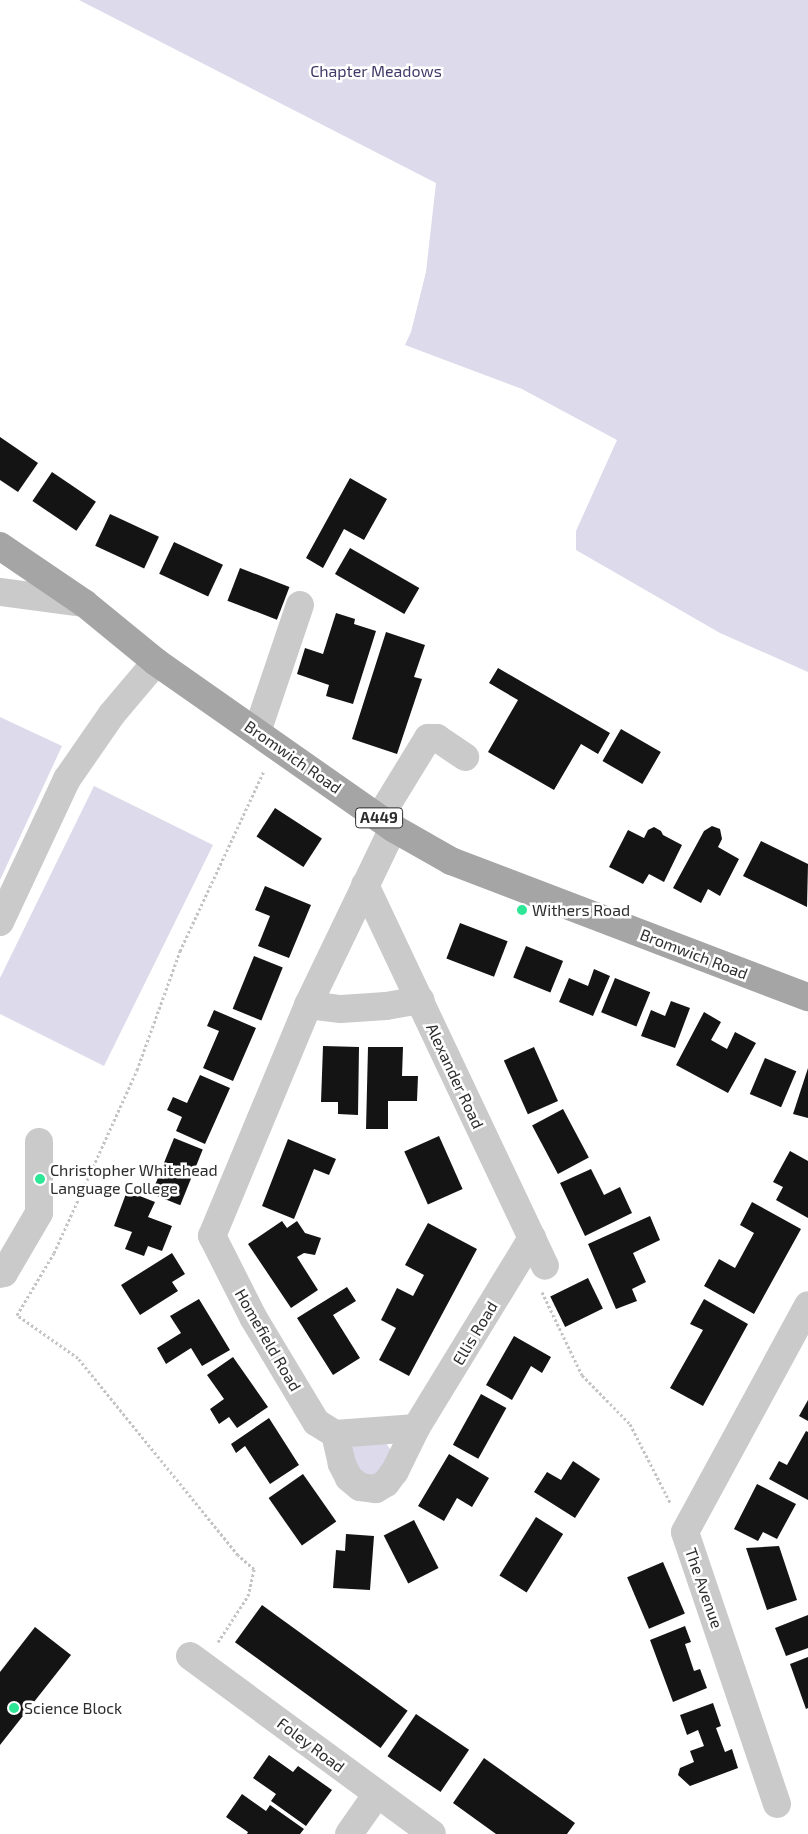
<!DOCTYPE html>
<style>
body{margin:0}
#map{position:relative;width:808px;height:1834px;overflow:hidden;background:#fff;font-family:"Exo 2",sans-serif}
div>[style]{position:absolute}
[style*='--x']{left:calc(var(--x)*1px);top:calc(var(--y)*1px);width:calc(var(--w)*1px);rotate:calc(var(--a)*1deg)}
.green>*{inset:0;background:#dcdaeb}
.building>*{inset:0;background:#141414;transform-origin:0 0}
.path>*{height:3px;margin-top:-1.5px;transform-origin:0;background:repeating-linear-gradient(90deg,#c4c4c4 0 2.5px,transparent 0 5px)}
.minor>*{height:28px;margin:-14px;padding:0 14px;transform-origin:14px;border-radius:14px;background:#cacaca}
.major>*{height:28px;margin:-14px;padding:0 14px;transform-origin:14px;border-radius:14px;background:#a5a5a5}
.dots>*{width:14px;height:14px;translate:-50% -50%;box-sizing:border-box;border:2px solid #fff;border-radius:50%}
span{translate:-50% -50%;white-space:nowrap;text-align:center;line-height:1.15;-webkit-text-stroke:5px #fff;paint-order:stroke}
.shield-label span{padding:1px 4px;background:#fff;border:1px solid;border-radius:4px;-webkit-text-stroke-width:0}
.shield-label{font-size:15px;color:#2d2d2d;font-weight:700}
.park-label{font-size:16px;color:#423a69}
.street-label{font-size:16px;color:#2d2d2d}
.poi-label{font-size:16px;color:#2d2d2d}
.left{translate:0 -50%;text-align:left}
</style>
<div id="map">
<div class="green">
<div style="clip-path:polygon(79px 0,808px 0,808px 672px,720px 633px,576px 550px,576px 531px,617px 440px,522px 389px,405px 345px,411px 332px,426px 272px,436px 183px)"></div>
<div style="clip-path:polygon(0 717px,62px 746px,0 880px)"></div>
<div style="clip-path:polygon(94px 786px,213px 845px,104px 1066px,0 1014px,0 978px)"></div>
<div style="clip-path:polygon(381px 1436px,395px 1456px,383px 1478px,358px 1478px,346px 1460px,357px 1438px)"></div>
</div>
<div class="building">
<div style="clip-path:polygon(0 437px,38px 463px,18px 492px,0 480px)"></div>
<div style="left:52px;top:472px;width:53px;height:35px;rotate:34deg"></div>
<div style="clip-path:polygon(350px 478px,387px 499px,364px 540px,344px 529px,323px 568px,306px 558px)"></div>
<div style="left:110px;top:514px;width:54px;height:35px;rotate:25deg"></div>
<div style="left:174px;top:542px;width:54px;height:35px;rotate:25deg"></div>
<div style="left:350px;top:548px;width:80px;height:30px;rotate:30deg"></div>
<div style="left:240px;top:568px;width:53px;height:35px;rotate:21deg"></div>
<div style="clip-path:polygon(336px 613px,355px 619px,354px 624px,376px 631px,353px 704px,326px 696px,329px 685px,297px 674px,305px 648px,323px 654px)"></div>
<div style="clip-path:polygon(386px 632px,425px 645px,414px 677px,422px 679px,397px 754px,352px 739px)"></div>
<div style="clip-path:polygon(498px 668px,610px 733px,598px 754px,581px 744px,554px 790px,488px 752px,518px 700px,489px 683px)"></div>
<div style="left:621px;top:729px;width:46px;height:37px;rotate:30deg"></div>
<div style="left:275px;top:808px;width:56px;height:34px;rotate:33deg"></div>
<div style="clip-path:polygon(712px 826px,720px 829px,722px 839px,718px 847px,739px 859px,720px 896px,708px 889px,701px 903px,673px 888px,704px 831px)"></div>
<div style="clip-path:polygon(654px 827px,661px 831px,663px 835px,682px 845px,664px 882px,649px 874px,643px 884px,609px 867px,628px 830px,644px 838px,648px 830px)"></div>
<div style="clip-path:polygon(761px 841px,808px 864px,807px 907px,743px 876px)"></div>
<div style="clip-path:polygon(265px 886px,311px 905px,289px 958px,258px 946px,270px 916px,255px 910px)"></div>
<div style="left:460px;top:923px;width:51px;height:38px;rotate:21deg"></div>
<div style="left:526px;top:946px;width:40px;height:34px;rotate:22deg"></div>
<div style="left:254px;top:956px;width:31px;height:57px;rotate:22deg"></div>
<div style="clip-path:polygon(594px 969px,610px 976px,593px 1016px,559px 1002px,569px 978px,588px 986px)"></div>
<div style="left:615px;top:978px;width:38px;height:37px;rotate:22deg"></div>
<div style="clip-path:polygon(671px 1001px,690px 1008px,675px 1048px,641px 1036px,651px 1010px,665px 1016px)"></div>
<div style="clip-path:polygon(214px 1010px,256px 1028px,233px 1081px,203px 1068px,219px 1031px,207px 1026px)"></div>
<div style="clip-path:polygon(704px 1012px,721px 1022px,711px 1040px,727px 1049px,735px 1032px,756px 1043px,728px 1093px,676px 1065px)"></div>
<div style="clip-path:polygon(323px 1046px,359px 1047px,358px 1115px,338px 1114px,338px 1102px,321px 1102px)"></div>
<div style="clip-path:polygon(368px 1047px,403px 1047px,402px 1076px,418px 1076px,417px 1101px,388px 1101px,388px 1129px,366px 1129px)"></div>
<div style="left:534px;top:1047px;width:59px;height:33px;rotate:66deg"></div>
<div style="left:765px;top:1058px;width:34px;height:39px;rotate:23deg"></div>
<div style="clip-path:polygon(808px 1068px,808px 1118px,793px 1114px)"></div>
<div style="clip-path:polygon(200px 1075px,230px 1088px,205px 1144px,176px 1131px,182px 1117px,167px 1110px,173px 1097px,187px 1103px)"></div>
<div style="left:563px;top:1109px;width:55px;height:35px;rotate:62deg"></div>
<div style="left:439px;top:1136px;width:58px;height:38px;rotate:66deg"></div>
<div style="left:174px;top:1138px;width:31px;height:60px;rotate:22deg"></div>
<div style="clip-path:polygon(288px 1139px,336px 1159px,329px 1175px,314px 1169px,294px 1219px,262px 1206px)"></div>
<div style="clip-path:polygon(790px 1151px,808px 1161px,808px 1218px,776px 1200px,783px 1187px,773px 1182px)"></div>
<div style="clip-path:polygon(591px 1169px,604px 1195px,620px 1187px,632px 1213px,585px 1236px,560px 1183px)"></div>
<div style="clip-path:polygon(127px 1191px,155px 1202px,148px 1217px,172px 1226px,162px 1251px,148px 1246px,144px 1256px,125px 1249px,132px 1232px,114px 1226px)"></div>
<div style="clip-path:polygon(752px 1202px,801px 1229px,754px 1314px,704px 1286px,719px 1259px,735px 1268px,754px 1233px,740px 1225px)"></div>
<div style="clip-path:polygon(650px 1216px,660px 1240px,633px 1253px,646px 1282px,632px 1289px,637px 1301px,616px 1309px,588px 1244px)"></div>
<div style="clip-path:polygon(282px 1221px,287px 1228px,297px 1221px,305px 1233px,321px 1238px,315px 1255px,304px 1253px,297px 1257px,318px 1290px,291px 1308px,248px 1244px)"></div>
<div style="clip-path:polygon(428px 1223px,477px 1249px,409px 1376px,379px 1360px,396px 1328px,381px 1320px,397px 1288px,413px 1296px,424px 1275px,405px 1265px)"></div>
<div style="clip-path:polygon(172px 1253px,185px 1274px,172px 1282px,178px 1291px,140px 1315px,121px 1285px)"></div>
<div style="left:588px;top:1278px;width:34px;height:42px;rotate:64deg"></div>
<div style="clip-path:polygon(347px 1287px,356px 1301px,333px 1315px,360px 1358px,333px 1375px,297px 1318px)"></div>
<div style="clip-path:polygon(199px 1299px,230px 1350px,202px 1366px,191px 1348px,166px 1364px,157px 1348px,181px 1333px,170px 1316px)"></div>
<div style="clip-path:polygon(704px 1299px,748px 1324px,703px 1406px,670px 1388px,703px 1330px,690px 1324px)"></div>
<div style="clip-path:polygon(514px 1336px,551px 1357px,542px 1373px,531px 1366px,512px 1400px,486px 1385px)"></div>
<div style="clip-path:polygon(233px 1357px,268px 1407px,237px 1428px,229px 1417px,219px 1424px,210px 1409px,224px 1399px,207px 1375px)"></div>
<div style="left:481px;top:1394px;width:29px;height:58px;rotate:29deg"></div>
<div style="clip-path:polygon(808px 1400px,808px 1421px,799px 1416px)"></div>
<div style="clip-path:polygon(269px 1418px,299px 1465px,270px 1484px,245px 1446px,236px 1453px,231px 1444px)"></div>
<div style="clip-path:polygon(806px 1431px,808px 1432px,808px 1500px,769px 1479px,779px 1461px,787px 1465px)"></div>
<div style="clip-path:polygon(449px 1454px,489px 1478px,472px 1507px,457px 1498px,444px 1521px,418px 1506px)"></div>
<div style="clip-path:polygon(573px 1461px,600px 1479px,575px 1518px,534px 1492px,547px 1472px,561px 1480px)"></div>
<div style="left:303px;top:1474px;width:58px;height:42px;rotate:55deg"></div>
<div style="clip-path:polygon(757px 1484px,796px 1504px,777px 1539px,763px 1532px,758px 1541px,734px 1529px)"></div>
<div style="left:536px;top:1517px;width:32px;height:69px;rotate:32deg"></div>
<div style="left:414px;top:1520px;width:54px;height:34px;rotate:63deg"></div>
<div style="clip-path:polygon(346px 1534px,374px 1536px,370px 1590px,333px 1588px,336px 1550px,345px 1551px)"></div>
<div style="clip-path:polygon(779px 1546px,797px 1600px,767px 1610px,746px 1548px)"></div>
<div style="left:663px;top:1562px;width:56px;height:39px;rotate:67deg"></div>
<div style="left:262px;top:1605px;width:180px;height:46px;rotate:36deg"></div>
<div style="clip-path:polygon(808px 1615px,808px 1648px,786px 1656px,775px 1628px)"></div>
<div style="clip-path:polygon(685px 1626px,691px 1642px,685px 1644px,694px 1671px,700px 1669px,707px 1688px,673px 1702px,650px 1640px)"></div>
<div style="clip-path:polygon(35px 1627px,71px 1655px,0 1745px,0 1672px)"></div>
<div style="clip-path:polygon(808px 1657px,808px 1708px,806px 1709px,790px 1664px)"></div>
<div style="clip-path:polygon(713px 1703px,721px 1726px,716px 1728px,725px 1752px,732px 1749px,738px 1768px,690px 1786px,678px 1775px,680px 1768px,694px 1762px,690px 1751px,704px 1746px,698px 1730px,687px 1735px,680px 1715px)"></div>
<div style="left:416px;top:1714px;width:64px;height:51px;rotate:34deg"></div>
<div style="clip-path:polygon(269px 1755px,293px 1772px,298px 1766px,332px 1790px,306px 1826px,271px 1801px,276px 1794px,253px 1778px)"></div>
<div style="clip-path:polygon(484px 1758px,575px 1823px,567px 1834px,496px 1834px,453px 1803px)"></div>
<div style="clip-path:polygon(242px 1794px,266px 1811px,270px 1805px,304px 1829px,300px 1834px,247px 1834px,248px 1832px,226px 1817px)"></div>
</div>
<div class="path">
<div style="--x:542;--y:1292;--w:92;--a:64.3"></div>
<div style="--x:582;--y:1375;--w:69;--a:45.6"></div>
<div style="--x:630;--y:1424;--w:88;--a:62.9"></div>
<div style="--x:218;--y:1642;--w:55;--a:-56.9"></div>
<div style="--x:248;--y:1596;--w:28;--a:-77"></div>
<div style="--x:254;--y:1569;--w:21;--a:-139"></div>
<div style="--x:238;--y:1555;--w:254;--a:-129.1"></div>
<div style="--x:78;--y:1358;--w:75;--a:-144.8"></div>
<div style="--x:17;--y:1315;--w:72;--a:-59.2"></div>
<div style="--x:54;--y:1253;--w:201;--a:-65.6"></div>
<div style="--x:137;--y:1070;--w:127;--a:-70.1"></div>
<div style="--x:180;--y:951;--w:199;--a:-65"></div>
</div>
<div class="minor">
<div style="--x:0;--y:592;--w:85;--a:7.5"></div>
<div style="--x:257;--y:732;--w:134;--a:-71.3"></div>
<div style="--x:379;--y:818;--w:94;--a:-58.5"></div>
<div style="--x:428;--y:738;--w:9;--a:0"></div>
<div style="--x:437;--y:738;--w:34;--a:34"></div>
<div style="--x:365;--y:885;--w:421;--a:64.7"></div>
<div style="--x:0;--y:922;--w:158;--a:-64.9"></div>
<div style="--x:67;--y:779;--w:79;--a:-55.3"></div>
<div style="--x:112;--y:714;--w:68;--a:-49.8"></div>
<div style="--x:308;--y:1005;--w:33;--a:7"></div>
<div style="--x:341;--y:1009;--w:45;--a:-3.8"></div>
<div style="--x:386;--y:1006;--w:35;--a:-10"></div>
<div style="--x:0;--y:1274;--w:4;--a:-14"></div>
<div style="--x:4;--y:1273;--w:69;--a:-59.7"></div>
<div style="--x:39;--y:1213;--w:71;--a:-90"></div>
<div style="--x:416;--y:1428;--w:48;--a:116"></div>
<div style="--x:395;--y:1471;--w:15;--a:127"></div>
<div style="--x:386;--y:1483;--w:12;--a:149"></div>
<div style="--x:376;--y:1489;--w:16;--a:-173"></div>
<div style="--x:360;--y:1487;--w:14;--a:-141"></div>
<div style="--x:349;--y:1478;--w:16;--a:-117"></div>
<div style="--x:342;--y:1464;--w:31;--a:-103"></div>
<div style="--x:335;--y:1434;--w:81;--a:-4.2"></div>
<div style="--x:416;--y:1428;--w:223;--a:-58.6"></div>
<div style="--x:335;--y:1434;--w:22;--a:-148"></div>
<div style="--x:316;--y:1422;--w:122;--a:-121"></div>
<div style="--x:253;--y:1317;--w:91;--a:-116.8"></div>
<div style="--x:212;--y:1236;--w:250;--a:-67.4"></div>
<div style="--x:308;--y:1005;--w:196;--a:-64.3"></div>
<div style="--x:190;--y:1656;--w:300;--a:36.3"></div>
<div style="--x:777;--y:1804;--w:287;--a:-108.7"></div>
<div style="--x:685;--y:1532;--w:258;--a:-61.5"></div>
<div style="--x:349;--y:1834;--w:49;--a:-55"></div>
</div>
<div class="major">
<div style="--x:0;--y:546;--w:102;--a:34.2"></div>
<div style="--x:84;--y:603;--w:93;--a:39.3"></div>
<div style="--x:156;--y:662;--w:289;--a:35"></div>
<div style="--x:393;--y:828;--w:67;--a:29.6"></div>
<div style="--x:451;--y:861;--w:382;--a:20.9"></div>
</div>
<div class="dots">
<div style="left:522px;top:910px;background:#2de696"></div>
<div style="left:40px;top:1179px;background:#2de696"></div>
<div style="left:14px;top:1708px;background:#2de696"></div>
</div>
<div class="shield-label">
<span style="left:379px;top:818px">A449</span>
</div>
<div class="park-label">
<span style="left:376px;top:71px">Chapter Meadows</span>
</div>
<div class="street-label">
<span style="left:293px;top:757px;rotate:35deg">Bromwich Road</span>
<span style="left:694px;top:954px;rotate:21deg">Bromwich Road</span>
<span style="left:455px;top:1076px;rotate:65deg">Alexander Road</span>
<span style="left:475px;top:1333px;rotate:-59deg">Ellis Road</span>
<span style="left:268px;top:1340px;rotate:60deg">Homefield Road</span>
<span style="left:704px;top:1588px;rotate:71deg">The Avenue</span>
<span style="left:311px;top:1745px;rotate:37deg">Foley Road</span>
</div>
<div class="poi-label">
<span class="left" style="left:532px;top:910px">Withers Road</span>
<span class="left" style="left:50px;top:1179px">Christopher Whitehead<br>Language College</span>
<span class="left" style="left:24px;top:1708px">Science Block</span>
</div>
</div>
